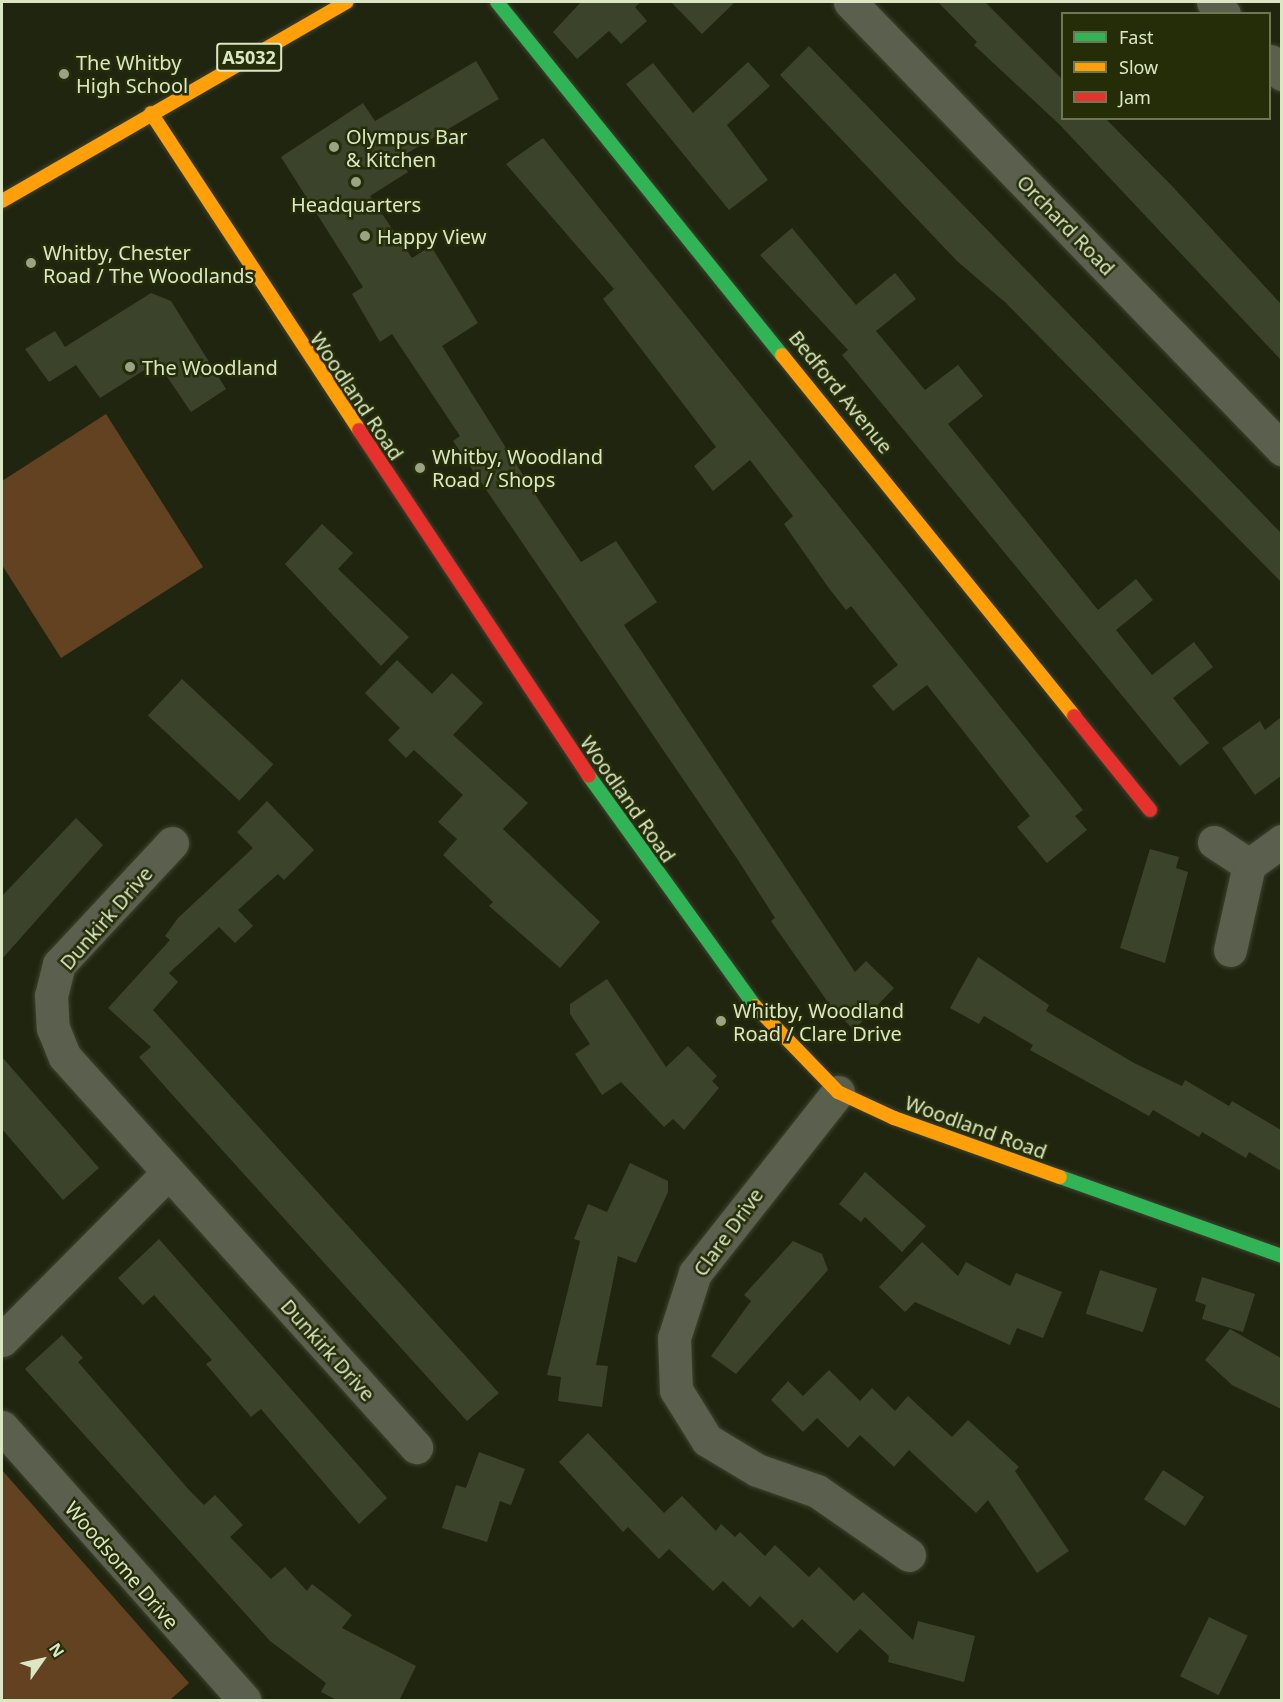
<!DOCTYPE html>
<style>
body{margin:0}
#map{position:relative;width:1283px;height:1702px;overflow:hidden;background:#202510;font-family:"Noto Sans",sans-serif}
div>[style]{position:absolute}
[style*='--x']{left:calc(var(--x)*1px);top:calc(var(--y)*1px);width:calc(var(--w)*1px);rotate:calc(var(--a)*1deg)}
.green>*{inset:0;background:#624220}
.building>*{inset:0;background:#3c432b;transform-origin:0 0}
.roads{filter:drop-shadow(0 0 2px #3d422e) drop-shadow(0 0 2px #3d422e)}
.street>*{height:33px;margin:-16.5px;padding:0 16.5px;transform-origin:16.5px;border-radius:16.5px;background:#5a5f4e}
.fast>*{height:14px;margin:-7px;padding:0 7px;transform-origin:7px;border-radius:7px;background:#30b455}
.slow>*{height:14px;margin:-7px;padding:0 7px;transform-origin:7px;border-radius:7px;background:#ff9f0a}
.jam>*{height:14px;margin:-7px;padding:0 7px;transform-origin:7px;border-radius:7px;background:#e5322d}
.dots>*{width:16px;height:16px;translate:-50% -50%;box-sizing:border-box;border:3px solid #242d08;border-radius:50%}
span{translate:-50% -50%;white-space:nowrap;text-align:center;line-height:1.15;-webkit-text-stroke:5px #242d08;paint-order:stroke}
.shield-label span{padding:2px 4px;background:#242d08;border:2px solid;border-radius:4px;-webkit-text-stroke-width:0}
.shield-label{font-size:18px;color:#dbe7c4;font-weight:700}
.poi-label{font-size:20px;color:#dbe7c4}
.left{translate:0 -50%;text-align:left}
.street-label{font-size:20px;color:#dbe7c4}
.frame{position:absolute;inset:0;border:3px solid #dbe7c4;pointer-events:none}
.legend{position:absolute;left:1061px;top:12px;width:210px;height:108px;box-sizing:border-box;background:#242d08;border:2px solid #6d7753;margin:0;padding:8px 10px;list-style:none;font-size:18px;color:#dbe7c4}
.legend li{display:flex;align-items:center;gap:12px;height:30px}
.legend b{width:30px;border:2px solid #6d7753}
.north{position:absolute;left:12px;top:1630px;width:60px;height:60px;-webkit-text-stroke:4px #242d08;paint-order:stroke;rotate:56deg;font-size:16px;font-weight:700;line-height:24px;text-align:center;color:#dbe7c4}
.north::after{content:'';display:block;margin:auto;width:21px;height:27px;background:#dbe7c4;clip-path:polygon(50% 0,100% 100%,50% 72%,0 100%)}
</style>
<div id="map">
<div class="green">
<div style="clip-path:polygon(106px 414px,203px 567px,61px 658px,2px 565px,2px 481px)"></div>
<div style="clip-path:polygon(2px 1470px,189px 1683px,170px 1700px,2px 1700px)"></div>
</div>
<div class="building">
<div style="clip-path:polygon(581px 2px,641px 2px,635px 7px,647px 21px,621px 44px,609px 31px,577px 59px,553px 32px)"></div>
<div style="clip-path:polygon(671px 2px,735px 2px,702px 34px)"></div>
<div style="clip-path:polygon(938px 2px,985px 2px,1062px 79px,1062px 118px,1105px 118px,1172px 186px,1281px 304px,1281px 360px,1060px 125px,974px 45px,977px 42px)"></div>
<div style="clip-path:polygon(809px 46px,1281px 533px,1281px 582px,1006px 303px,957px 261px,780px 75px)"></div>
<div style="clip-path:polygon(476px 61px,499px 99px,399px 158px,408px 172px,370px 196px,412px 258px,431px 246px,478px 323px,442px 346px,540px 502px,581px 562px,616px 541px,657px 602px,624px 625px,855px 972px,866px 961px,894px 988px,854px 1030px,832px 1008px,771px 921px,775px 918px,738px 860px,453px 441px,460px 436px,392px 334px,380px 342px,352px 294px,363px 287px,281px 157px,363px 103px,375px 121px)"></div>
<div style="clip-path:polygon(748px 62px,770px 86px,727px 125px,768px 180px,729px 210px,626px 84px,653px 63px,693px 113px)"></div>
<div style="clip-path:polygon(543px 138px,1083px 810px,1075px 816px,1087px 830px,1047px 863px,1017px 827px,1030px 816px,927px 685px,893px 711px,872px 686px,898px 665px,851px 606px,846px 610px,828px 587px,784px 524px,793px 516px,750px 460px,713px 491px,694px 466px,716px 447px,603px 299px,614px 289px,506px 164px)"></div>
<div style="clip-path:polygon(792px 228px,856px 305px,895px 273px,916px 299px,876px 331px,925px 390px,958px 365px,983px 396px,948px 424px,1098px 610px,1136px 579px,1153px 600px,1116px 630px,1152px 675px,1194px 642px,1213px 667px,1173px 698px,1209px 743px,1180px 766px,842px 355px,848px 350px,760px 255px)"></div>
<div style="clip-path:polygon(151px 293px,171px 301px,226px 389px,191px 412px,157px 362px,100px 398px,76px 365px,49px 382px,25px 349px,55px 331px,65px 347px)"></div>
<div style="clip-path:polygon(322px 524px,353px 553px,338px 569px,409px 637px,381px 666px,285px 564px)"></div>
<div style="clip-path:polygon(397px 660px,432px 694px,452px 673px,483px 703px,453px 735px,528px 803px,503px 829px,600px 922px,560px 968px,489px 906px,493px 902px,443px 855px,457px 839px,438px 822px,463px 795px,414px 750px,406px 758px,388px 740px,400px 728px,365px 693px)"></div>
<div style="left:182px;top:679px;width:125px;height:50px;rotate:43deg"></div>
<div style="clip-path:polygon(1281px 717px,1281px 776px,1255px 795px,1222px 748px,1260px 721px,1265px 730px)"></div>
<div style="clip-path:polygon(267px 801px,314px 850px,284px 880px,278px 874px,238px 910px,253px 926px,235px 943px,219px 927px,169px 973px,178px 982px,153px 1010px,499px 1393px,467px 1421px,168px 1090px,139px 1057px,151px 1047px,108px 1008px,170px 940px,165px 936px,178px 918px,253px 848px,237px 832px)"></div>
<div style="clip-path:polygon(76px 818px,103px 845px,2px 959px,2px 896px)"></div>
<div style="clip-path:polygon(1150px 849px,1179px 857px,1176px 868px,1188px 872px,1165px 963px,1120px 948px)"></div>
<div style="clip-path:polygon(978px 957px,1049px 1005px,1046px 1011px,1134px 1063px,1182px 1086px,1185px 1080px,1229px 1106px,1232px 1101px,1281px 1130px,1281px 1171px,1249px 1152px,1246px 1158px,1202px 1132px,1199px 1137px,1153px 1110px,1149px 1116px,1030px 1050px,1033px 1045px,984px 1016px,979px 1024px,950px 1008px)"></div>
<div style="clip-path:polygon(607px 979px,666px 1067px,688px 1046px,717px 1076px,712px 1081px,719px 1088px,684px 1130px,673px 1119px,664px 1127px,621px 1082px,602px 1095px,575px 1054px,590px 1044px,570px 1014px,570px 1004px)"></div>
<div style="clip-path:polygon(2px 1057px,99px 1168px,63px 1200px,2px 1129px)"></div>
<div style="clip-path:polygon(630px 1163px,668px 1181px,668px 1192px,636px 1263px,618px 1256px,596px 1365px,608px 1366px,602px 1407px,558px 1401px,561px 1377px,547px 1375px,580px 1241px,574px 1239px,588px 1204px,607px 1212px)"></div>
<div style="clip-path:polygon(865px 1172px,926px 1226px,902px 1252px,865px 1217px,861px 1222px,839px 1204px)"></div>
<div style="clip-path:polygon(159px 1239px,387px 1498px,359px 1524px,261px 1409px,251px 1417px,206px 1364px,212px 1360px,154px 1295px,143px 1305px,118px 1278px)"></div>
<div style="clip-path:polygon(793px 1241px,822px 1254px,828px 1270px,736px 1374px,711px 1356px,751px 1301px,744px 1295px)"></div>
<div style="clip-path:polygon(922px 1242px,958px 1276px,966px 1262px,1010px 1286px,1016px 1273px,1062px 1292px,1043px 1338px,1017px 1328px,1010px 1345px,915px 1302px,905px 1312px,879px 1287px)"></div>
<div style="left:1100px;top:1270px;width:60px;height:46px;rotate:18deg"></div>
<div style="clip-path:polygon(1202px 1277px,1255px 1294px,1243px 1332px,1202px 1319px,1206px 1305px,1195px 1301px)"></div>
<div style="clip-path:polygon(1230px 1329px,1281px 1358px,1281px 1409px,1232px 1385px,1205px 1360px)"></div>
<div style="clip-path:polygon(62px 1335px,83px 1358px,78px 1362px,189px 1490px,204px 1505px,215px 1495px,243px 1525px,230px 1537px,271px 1579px,285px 1567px,307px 1591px,312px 1584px,352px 1615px,342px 1628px,416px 1666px,399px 1701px,339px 1701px,321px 1692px,326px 1683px,270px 1641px,25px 1369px)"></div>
<div style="clip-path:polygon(829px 1370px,860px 1401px,872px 1388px,895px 1411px,908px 1396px,952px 1437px,968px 1420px,1019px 1467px,1015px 1471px,1069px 1551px,1037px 1573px,988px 1500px,976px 1513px,909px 1450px,894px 1467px,860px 1435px,848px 1448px,817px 1418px,803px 1432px,771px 1400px,788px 1381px,803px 1396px)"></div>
<div style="clip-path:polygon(588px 1433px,664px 1513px,682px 1496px,716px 1531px,721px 1524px,735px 1537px,740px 1532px,765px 1556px,775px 1545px,809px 1577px,819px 1567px,854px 1601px,863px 1592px,913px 1640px,918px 1621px,975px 1636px,964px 1682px,888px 1662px,889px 1656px,860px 1629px,837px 1653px,802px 1619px,793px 1628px,760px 1596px,750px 1607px,723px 1581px,713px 1591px,669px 1549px,659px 1559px,628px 1527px,623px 1532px,559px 1462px)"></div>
<div style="clip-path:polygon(479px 1452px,525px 1469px,511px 1505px,500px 1501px,487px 1542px,442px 1528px,456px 1485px,466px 1488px)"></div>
<div style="left:1163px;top:1470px;width:49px;height:35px;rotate:33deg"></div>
<div style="left:1209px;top:1617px;width:43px;height:66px;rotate:26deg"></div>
</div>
<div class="roads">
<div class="street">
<div style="--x:850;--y:2;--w:622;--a:45.98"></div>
<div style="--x:1213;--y:2;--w:16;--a:47"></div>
<div style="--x:1270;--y:61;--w:18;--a:47"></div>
<div style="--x:1214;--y:842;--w:42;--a:33.3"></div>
<div style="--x:172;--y:843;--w:166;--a:133"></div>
<div style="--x:59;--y:964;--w:32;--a:104"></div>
<div style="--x:51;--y:995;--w:33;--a:87"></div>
<div style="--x:53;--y:1028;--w:31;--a:68"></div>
<div style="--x:65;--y:1057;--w:525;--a:48.01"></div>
<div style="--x:1230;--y:950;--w:87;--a:-77.4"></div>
<div style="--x:1249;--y:865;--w:41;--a:-36"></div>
<div style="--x:838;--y:1092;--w:231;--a:128.3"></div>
<div style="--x:695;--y:1273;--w:68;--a:107.9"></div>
<div style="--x:674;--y:1338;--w:52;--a:87.8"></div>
<div style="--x:676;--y:1390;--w:59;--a:58.2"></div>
<div style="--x:707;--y:1440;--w:58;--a:31"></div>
<div style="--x:757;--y:1470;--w:64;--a:19.3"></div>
<div style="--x:817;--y:1491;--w:112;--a:34.8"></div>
<div style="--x:2;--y:1340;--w:235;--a:-45.2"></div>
<div style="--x:2;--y:1427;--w:365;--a:48.4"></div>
</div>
<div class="fast">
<div style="--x:497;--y:2;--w:454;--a:51.1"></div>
<div style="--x:589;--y:776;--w:284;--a:54.2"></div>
<div style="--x:1060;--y:1177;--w:236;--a:19.6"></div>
</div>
<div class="slow">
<div style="--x:151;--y:113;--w:379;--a:56.7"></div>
<div style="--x:2;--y:201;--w:398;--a:-30"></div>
<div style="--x:782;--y:355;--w:464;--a:51"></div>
<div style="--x:755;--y:1006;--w:120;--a:46"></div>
<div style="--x:838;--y:1092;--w:62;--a:24.9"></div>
<div style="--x:894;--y:1118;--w:176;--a:19.6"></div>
</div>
<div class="jam">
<div style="--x:359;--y:430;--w:415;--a:56.4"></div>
<div style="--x:1074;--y:716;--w:121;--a:51"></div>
</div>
</div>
<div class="dots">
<div style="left:64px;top:74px;background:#9aa385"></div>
<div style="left:334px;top:147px;background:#9aa385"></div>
<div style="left:356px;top:182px;background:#9aa385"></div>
<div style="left:365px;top:236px;background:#9aa385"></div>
<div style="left:31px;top:263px;background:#9aa385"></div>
<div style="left:130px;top:367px;background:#9aa385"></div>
<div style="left:420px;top:468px;background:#9aa385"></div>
<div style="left:721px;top:1021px;background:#9aa385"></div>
</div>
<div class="shield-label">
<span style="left:249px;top:57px">A5032</span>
</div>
<div class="poi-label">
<span class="left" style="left:76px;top:74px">The Whitby<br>High School</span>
<span class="left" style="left:346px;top:148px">Olympus Bar<br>&amp; Kitchen</span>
<span style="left:356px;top:204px">Headquarters</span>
<span class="left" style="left:377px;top:236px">Happy View</span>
<span class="left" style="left:43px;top:264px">Whitby, Chester<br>Road / The Woodlands</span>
<span class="left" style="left:142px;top:367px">The Woodland</span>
<span class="left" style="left:432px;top:468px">Whitby, Woodland<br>Road / Shops</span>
<span class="left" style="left:733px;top:1022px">Whitby, Woodland<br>Road / Clare Drive</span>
</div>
<div class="street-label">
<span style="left:1066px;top:225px;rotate:46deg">Orchard Road</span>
<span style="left:841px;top:392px;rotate:51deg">Bedford Avenue</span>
<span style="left:357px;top:396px;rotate:56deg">Woodland Road</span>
<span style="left:628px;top:799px;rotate:55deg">Woodland Road</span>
<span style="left:106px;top:918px;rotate:-49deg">Dunkirk Drive</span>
<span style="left:976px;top:1127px;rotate:20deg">Woodland Road</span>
<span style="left:728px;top:1232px;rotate:-54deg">Clare Drive</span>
<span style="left:328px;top:1350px;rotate:48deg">Dunkirk Drive</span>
<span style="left:122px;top:1565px;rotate:49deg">Woodsome Drive</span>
</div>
<div class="frame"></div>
<ul class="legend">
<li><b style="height:8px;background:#30b455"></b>Fast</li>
<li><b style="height:8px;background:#ff9f0a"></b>Slow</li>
<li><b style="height:8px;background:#e5322d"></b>Jam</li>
</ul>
<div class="north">N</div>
</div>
